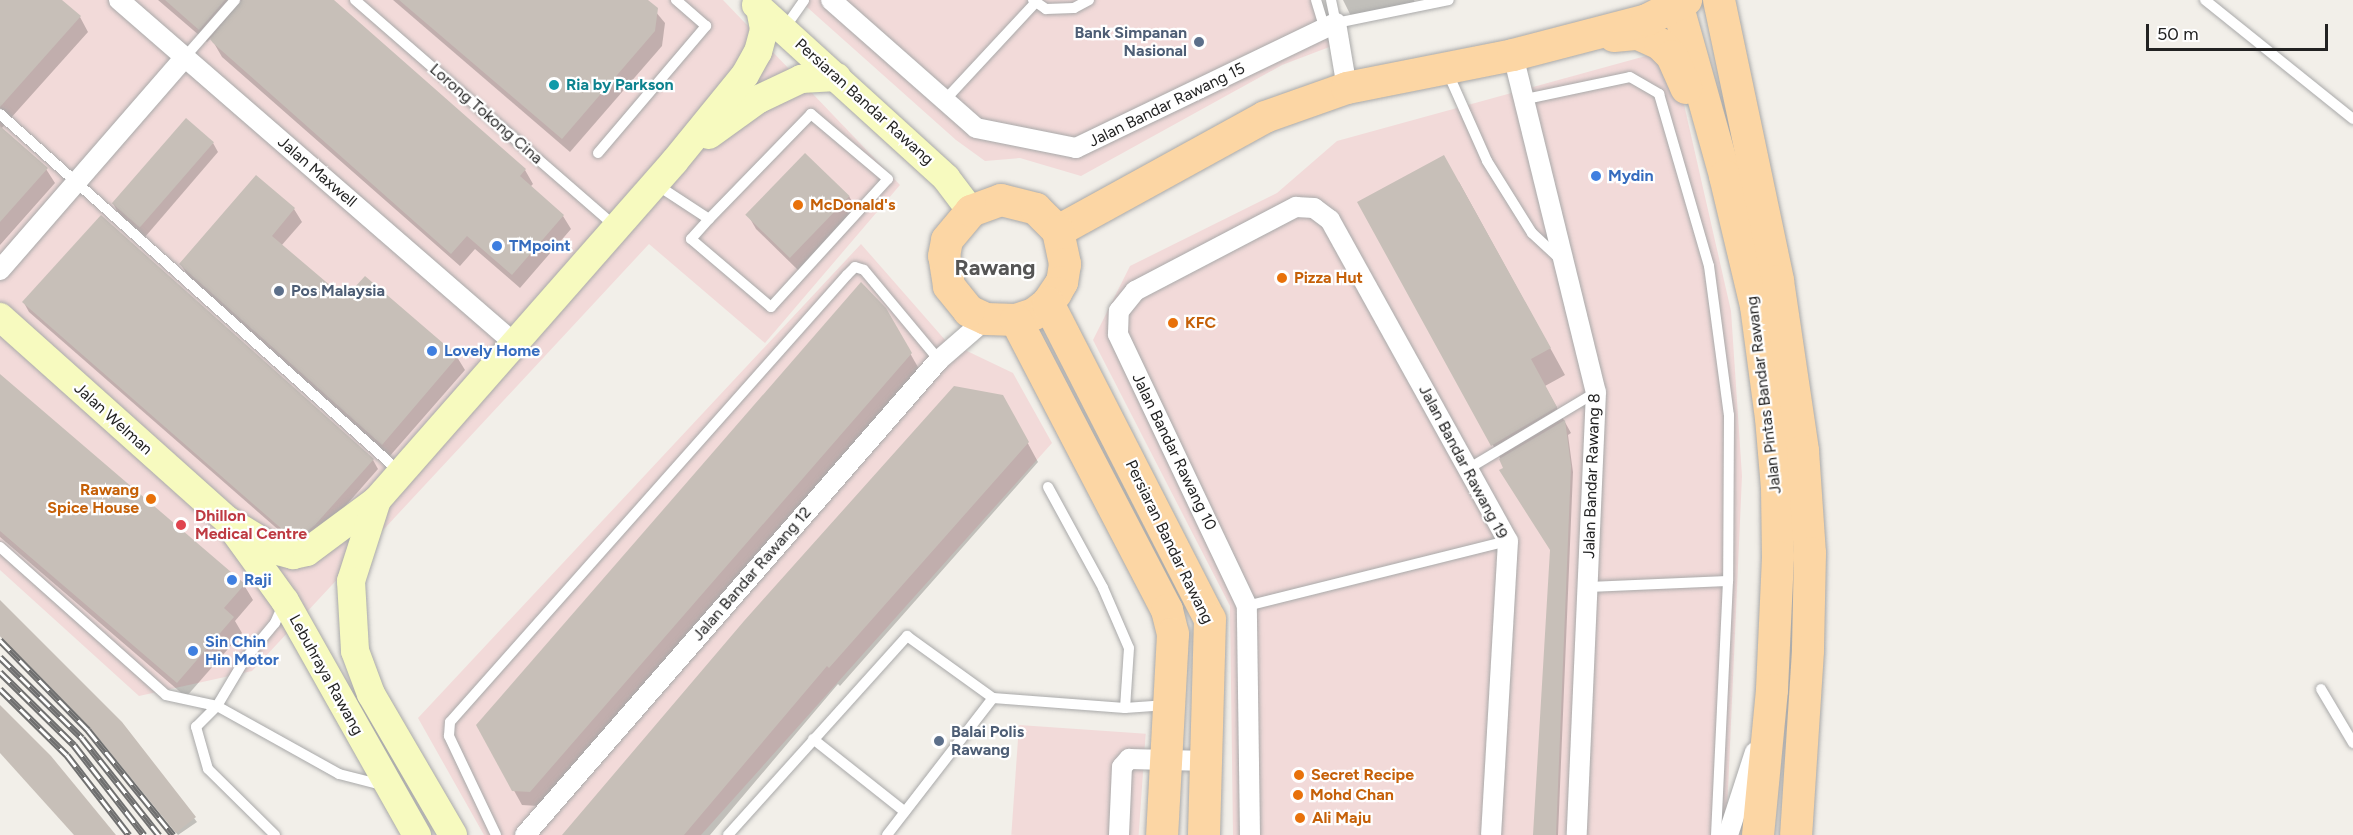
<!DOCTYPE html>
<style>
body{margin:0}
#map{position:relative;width:2353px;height:835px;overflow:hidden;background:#f2efe9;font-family:Figtree,sans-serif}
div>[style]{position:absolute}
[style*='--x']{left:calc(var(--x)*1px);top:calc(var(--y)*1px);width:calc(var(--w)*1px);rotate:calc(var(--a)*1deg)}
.commercial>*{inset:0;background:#f2dad9;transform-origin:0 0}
.shadow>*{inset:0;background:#0003}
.building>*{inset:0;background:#c7bfb8;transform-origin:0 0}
.roads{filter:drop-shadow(0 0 2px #a9a9a9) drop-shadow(0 0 2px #a9a9a9)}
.lane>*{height:10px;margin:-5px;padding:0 5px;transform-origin:5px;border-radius:5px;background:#fff}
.street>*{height:20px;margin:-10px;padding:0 10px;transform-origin:10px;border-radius:10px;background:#fff}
.secondary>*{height:28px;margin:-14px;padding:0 14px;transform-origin:14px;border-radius:14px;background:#f7fabf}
.primary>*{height:32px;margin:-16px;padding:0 16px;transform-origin:16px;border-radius:16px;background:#fcd6a4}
.rail>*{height:7px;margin-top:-3.5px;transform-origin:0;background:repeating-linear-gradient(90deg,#fff 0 14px,#707070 0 28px);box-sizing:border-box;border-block:2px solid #707070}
.dots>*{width:16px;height:16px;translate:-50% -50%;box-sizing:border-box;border:3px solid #fff;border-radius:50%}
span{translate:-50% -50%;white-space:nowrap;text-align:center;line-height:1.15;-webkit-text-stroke:4.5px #fff;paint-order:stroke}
.service-label{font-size:16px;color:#4e5e75;font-weight:700}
.right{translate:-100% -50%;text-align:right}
.left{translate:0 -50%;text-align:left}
.culture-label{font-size:16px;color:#0d838f;font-weight:700}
.street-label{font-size:16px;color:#222}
.shop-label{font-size:16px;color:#366cbe;font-weight:700}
.food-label{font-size:16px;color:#c56008;font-weight:700}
.health-label{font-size:16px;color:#be3a42;font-weight:700}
.district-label{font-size:22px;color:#555;font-weight:700}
.scale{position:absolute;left:2146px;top:24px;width:182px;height:27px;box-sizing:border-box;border:3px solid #222;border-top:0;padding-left:8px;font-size:18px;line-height:21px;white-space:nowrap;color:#222;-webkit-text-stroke:4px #fff;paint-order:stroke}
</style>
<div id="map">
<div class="commercial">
<div style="clip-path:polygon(0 0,723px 0,900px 185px,765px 343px,649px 244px,252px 671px,139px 696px,0 570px)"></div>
<div style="clip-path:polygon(799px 0,1321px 0,1332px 46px,1282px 65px,1081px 176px,1020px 158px,985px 161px,956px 140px)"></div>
<div style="clip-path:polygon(1653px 54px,1683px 100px,1731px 311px,1742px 476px,1726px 835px,1233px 835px,1230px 606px,1093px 340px,1130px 266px,1277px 193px,1337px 141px)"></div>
<div style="clip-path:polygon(861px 244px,946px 341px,1013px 373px,1052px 443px,701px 835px,484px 835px,418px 718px)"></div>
<div style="left:1019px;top:725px;width:127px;height:110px;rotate:4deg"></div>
</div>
<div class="shadow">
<div style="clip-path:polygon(0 0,60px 0,80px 17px,88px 32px,1px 129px,46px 169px,55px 183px,0 245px)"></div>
<div style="clip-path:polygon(158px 0,332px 0,525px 170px,533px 184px,530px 187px,563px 216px,571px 229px,520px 288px,475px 249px,460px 266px,222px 57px,211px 38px,207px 42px)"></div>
<div style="clip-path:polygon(393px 0,646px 0,665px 23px,662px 46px,570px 152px)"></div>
<div style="clip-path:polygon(1343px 0,1414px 0,1416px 9px,1354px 22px)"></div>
<div style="clip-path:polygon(213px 143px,218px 152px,145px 237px,118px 213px,113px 203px)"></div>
<div style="clip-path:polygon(256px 177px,294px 209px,302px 222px,281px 246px,345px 301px,365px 278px,457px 357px,465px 370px,389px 457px,189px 277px,181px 265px)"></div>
<div style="clip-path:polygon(1459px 182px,1565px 375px,1545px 386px,1571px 433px,1568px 435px,1573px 472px,1558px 835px,1535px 835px,1551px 550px,1359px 203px)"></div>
<div style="clip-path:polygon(849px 196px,857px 211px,799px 271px,756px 229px,748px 215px)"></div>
<div style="clip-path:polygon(24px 303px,373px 460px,378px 469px,320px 535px,297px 546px,29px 312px)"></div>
<div style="clip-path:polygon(885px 309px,919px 369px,538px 806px,522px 805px,478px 726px)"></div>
<div style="clip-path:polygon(0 376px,244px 585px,253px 600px,235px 621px,242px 633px,186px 697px,0 537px)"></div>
<div style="clip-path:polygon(1013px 416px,1038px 462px,840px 686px,838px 684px,710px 835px,564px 835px)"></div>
<div style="clip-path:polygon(0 604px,121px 723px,197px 822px,178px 835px,96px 734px,0 636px)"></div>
</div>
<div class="building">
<div style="clip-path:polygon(0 0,62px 0,81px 16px,0 107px)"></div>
<div style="clip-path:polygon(165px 0,225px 0,199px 30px)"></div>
<div style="clip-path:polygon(242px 0,334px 0,526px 169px,520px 176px,564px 215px,512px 275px,467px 236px,451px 254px,213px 43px,210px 39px)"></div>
<div style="clip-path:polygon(399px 0,648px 0,658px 8px,655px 31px,562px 139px)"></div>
<div style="left:186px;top:118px;width:37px;height:113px;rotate:41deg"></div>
<div style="clip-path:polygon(0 126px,48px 168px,0 222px)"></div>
<div style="left:805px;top:153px;width:62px;height:86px;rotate:44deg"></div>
<div style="clip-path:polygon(1444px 155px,1551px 348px,1531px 359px,1557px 407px,1491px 446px,1357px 202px)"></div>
<div style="clip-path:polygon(256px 175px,295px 208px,272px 236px,345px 298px,365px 276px,458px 356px,382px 445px,179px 264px)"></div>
<div style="clip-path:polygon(101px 215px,374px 459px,315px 525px,300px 537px,291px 537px,22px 302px)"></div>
<div style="clip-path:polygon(861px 282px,886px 308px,912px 353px,530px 792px,512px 791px,476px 725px)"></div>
<div style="clip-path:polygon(0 374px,245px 584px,224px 608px,234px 617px,177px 683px,0 531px)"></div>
<div style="clip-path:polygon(954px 386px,1003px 395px,1029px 442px,829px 668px,827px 666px,684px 835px,562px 835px,744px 621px)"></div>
<div style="clip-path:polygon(1565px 420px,1571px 466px,1556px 835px,1533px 835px,1550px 550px,1499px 470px,1503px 468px,1499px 459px)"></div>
<div style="clip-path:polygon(0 600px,122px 722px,196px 817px,176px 833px,92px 730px,0 636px)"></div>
<div style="clip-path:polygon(0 705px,51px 756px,116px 835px,74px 835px,0 753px)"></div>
</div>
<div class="roads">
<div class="lane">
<div style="--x:355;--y:0;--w:344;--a:41"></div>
<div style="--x:1033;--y:0;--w:16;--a:35"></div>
<div style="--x:1046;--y:9;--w:28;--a:-2"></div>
<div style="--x:1074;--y:8;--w:17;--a:-28"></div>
<div style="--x:1316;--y:0;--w:30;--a:73"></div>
<div style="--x:1331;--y:0;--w:24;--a:78"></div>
<div style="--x:1336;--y:23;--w:115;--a:-11.5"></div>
<div style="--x:2205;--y:0;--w:190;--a:38.8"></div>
<div style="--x:784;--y:29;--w:35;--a:-55"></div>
<div style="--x:185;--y:57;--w:76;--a:-48.7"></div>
<div style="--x:1447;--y:71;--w:98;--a:66"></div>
<div style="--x:1487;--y:161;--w:85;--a:58"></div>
<div style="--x:1532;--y:233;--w:41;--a:43"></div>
<div style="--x:1526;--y:99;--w:106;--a:-11.9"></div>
<div style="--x:1630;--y:77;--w:34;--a:30"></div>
<div style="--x:1659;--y:94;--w:179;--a:73.8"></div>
<div style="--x:1709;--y:266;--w:150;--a:82.4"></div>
<div style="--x:1729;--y:415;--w:166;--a:90.3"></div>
<div style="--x:1728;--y:581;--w:254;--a:92.7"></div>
<div style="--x:944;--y:101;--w:135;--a:-47.1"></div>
<div style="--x:0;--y:114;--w:537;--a:41.83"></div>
<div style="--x:598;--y:153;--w:167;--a:-49.6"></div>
<div style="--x:706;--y:26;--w:40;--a:-139"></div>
<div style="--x:657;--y:185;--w:62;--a:33.2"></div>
<div style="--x:709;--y:219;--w:27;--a:132"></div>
<div style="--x:691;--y:239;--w:105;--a:40.4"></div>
<div style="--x:771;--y:307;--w:173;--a:-47.6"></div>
<div style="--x:888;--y:179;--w:101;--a:-139.8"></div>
<div style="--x:811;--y:114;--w:146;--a:134.2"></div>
<div style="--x:1468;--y:469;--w:149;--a:-31"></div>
<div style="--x:1048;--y:487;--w:115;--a:61.4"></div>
<div style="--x:1103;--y:588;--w:65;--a:66.6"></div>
<div style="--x:1129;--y:648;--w:60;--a:93.8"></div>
<div style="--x:0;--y:547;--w:222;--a:41.7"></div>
<div style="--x:166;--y:695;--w:52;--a:12.2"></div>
<div style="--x:217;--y:706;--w:140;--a:29.1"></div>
<div style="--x:339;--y:774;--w:44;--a:14.3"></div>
<div style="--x:1588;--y:587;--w:140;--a:-2.5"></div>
<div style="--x:1247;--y:606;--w:269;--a:-14"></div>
<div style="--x:2321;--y:689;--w:63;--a:59.3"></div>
<div style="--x:813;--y:739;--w:117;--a:38.4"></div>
<div style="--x:275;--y:835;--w:94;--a:-135.4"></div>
<div style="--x:208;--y:769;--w:44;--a:-105.9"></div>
<div style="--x:196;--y:727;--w:30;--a:-45"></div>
<div style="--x:217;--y:706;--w:55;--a:-59.2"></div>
<div style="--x:245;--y:659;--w:47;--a:-50.2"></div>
<div style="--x:275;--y:623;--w:20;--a:-66"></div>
<div style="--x:496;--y:835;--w:110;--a:-115.4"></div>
<div style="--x:449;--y:736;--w:14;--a:-86"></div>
<div style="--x:450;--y:722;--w:598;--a:-48.39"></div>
<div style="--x:847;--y:275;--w:11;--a:-45"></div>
<div style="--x:855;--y:267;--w:9;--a:18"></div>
<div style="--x:864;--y:270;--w:117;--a:50.2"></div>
<div style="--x:728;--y:835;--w:268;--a:-48"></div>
<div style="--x:907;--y:636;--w:106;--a:35.8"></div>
<div style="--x:887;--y:835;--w:173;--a:-52.3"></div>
<div style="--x:993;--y:698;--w:132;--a:4.3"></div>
<div style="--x:1125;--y:708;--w:42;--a:-4.1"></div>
</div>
<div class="street">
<div style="--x:119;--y:0;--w:523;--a:40.97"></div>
<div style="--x:831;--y:0;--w:193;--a:41.4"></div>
<div style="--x:976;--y:128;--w:102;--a:11.3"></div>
<div style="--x:1076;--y:148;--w:288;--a:-25.7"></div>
<div style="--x:1336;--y:23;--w:66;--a:80.4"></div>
<div style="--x:1513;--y:55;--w:347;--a:76.2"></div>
<div style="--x:1596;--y:392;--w:443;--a:92.5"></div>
<div style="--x:0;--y:270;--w:282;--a:-49"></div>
<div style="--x:525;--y:835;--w:630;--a:-48.93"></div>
<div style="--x:939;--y:360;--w:62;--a:-41.1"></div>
<div style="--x:1119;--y:835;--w:68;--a:-87.5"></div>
<div style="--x:1122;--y:767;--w:11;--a:-49"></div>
<div style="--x:1129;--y:759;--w:78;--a:1.5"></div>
<div style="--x:1250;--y:835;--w:229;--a:-90.8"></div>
<div style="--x:1247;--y:606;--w:301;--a:-115.4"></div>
<div style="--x:1118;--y:334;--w:23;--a:-88"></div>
<div style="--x:1119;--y:311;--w:26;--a:-51"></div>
<div style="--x:1135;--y:291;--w:182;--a:-27.6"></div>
<div style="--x:1296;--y:207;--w:18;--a:3"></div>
<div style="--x:1314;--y:208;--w:20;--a:37"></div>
<div style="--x:1330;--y:220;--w:367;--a:61"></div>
<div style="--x:1508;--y:541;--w:294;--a:93.3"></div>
<div style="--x:1728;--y:835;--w:87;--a:-72"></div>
</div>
<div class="secondary">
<div style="--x:756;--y:5;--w:257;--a:42.3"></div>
<div style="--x:946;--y:178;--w:41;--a:52.9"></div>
<div style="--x:709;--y:135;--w:62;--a:-35.8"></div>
<div style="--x:759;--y:99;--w:47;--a:-25.5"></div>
<div style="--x:801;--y:79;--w:36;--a:-3"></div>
<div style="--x:0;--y:317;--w:305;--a:41.8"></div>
<div style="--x:227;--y:520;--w:60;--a:31.3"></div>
<div style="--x:278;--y:551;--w:16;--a:15"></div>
<div style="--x:293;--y:555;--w:14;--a:-12"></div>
<div style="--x:307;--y:552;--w:87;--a:-36.6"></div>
<div style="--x:377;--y:500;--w:450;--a:-48.7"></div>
<div style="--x:674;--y:162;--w:112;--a:-50.8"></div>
<div style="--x:745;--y:75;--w:26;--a:-61"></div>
<div style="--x:758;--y:52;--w:24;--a:-75"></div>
<div style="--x:764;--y:29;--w:20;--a:-101"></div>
<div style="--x:377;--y:500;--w:85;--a:107.8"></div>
<div style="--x:351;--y:581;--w:70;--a:86.7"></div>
<div style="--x:355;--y:651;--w:46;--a:69.6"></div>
<div style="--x:371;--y:694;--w:163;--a:59.8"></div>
<div style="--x:235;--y:532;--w:85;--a:54.1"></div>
<div style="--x:285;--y:601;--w:269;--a:60.6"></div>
</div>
<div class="primary">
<div style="--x:1676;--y:0;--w:183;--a:74.4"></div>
<div style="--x:1725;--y:176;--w:134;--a:76.6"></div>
<div style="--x:1756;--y:306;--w:113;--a:82.4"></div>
<div style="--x:1771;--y:418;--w:70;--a:85.1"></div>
<div style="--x:1777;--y:488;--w:69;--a:89.2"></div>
<div style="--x:1778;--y:557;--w:133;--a:92.6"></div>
<div style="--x:1772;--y:690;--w:146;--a:95.5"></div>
<div style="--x:1719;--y:0;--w:287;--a:78.1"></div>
<div style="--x:1778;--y:281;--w:172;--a:81.6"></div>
<div style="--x:1803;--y:451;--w:102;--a:86.1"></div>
<div style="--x:1810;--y:553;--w:98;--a:91.2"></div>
<div style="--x:1808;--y:651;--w:184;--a:93.7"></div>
<div style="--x:1614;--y:36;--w:24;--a:-5"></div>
<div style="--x:1638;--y:34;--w:24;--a:24"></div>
<div style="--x:1660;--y:44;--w:17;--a:45"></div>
<div style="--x:1672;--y:56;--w:35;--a:66"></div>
<div style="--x:1058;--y:231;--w:236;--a:-28.8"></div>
<div style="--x:1265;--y:117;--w:87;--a:-19.5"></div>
<div style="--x:1347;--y:88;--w:169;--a:-11.2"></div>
<div style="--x:1513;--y:55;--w:138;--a:-14.6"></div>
<div style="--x:1647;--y:20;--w:44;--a:-27.1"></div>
<div style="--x:1062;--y:282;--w:25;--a:124"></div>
<div style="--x:1048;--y:303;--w:18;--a:142"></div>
<div style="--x:1034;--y:314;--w:19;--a:162"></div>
<div style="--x:1016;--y:320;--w:30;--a:-178"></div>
<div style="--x:986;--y:319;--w:19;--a:-155"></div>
<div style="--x:969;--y:311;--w:32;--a:-129"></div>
<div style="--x:949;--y:286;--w:30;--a:-99"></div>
<div style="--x:944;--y:256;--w:16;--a:-79"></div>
<div style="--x:947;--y:240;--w:38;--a:-50"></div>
<div style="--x:971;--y:211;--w:32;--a:-20"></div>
<div style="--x:1001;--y:200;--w:36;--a:14"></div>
<div style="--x:1036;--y:209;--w:31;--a:45"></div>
<div style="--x:1058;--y:231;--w:34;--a:78"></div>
<div style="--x:1065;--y:264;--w:18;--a:99"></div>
<div style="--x:1062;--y:282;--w:13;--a:119"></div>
<div style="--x:1056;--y:293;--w:13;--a:129"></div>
<div style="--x:1048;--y:303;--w:355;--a:62.9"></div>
<div style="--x:1210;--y:619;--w:216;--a:91.6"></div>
<div style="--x:1016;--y:320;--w:327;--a:62.5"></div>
<div style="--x:1167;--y:610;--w:25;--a:76"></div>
<div style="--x:1173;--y:634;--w:201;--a:93.1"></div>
</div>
</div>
<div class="rail">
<div style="--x:0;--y:640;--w:126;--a:45.6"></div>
<div style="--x:88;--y:730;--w:135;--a:51"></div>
<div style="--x:0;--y:657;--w:115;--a:44.6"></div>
<div style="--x:82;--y:738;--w:124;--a:51.6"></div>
<div style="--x:0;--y:672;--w:104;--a:44.6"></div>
<div style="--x:74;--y:745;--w:114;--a:52.1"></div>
<div style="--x:0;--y:689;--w:94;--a:44.6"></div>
<div style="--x:67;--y:755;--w:101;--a:52.2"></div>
</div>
<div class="dots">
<div style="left:1199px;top:42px;background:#5c6f8a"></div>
<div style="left:554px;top:85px;background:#0f9aa8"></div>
<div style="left:1596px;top:176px;background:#3f7fe0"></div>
<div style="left:798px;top:205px;background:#e8710a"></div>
<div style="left:497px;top:246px;background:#3f7fe0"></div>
<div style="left:1282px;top:278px;background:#e8710a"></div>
<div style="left:279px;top:291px;background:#5c6f8a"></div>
<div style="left:1173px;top:323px;background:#e8710a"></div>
<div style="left:432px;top:351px;background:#3f7fe0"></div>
<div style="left:151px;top:499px;background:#e8710a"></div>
<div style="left:181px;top:525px;background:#e0444e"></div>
<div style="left:232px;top:580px;background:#3f7fe0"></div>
<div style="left:193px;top:651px;background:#3f7fe0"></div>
<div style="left:939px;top:741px;background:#5c6f8a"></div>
<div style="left:1299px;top:775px;background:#e8710a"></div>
<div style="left:1298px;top:795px;background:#e8710a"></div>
<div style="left:1300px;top:818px;background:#e8710a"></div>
</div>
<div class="service-label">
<span class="right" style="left:1187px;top:42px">Bank Simpanan<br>Nasional</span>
<span class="left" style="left:291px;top:291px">Pos Malaysia</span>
<span class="left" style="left:951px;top:741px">Balai Polis<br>Rawang</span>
</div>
<div class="culture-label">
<span class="left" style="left:566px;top:85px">Ria by Parkson</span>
</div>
<div class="street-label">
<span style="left:864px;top:102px;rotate:42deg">Persiaran Bandar Rawang</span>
<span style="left:1167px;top:105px;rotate:-26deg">Jalan Bandar Rawang 15</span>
<span style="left:486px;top:114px;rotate:41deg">Lorong Tokong Cina</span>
<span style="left:317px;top:172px;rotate:41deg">Jalan Maxwell</span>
<span style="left:1764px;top:395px;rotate:-97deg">Jalan Pintas Bandar Rawang</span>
<span style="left:113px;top:419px;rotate:42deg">Jalan Welman</span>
<span style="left:1174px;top:452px;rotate:64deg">Jalan Bandar Rawang 10</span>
<span style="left:1463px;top:462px;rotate:62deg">Jalan Bandar Rawang 19</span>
<span style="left:1592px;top:476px;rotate:-88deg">Jalan Bandar Rawang 8</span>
<span style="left:1169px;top:542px;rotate:64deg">Persiaran Bandar Rawang</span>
<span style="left:752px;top:574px;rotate:-49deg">Jalan Bandar Rawang 12</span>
<span style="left:326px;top:675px;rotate:61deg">Lebuhraya Rawang</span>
</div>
<div class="shop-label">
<span class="left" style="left:1608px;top:176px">Mydin</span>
<span class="left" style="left:509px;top:246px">TMpoint</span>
<span class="left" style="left:444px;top:351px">Lovely Home</span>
<span class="left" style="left:244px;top:580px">Raji</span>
<span class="left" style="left:205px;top:651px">Sin Chin<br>Hin Motor</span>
</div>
<div class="food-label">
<span class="left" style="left:810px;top:205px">McDonald's</span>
<span class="left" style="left:1294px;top:278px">Pizza Hut</span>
<span class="left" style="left:1185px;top:323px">KFC</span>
<span class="right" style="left:139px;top:499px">Rawang<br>Spice House</span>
<span class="left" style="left:1311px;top:775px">Secret Recipe</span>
<span class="left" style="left:1310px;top:795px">Mohd Chan</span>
<span class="left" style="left:1312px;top:818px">Ali Maju</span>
</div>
<div class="health-label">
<span class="left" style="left:195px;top:525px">Dhillon<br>Medical Centre</span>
</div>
<div class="district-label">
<span style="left:995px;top:268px">Rawang</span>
</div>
<div class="scale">50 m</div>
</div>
